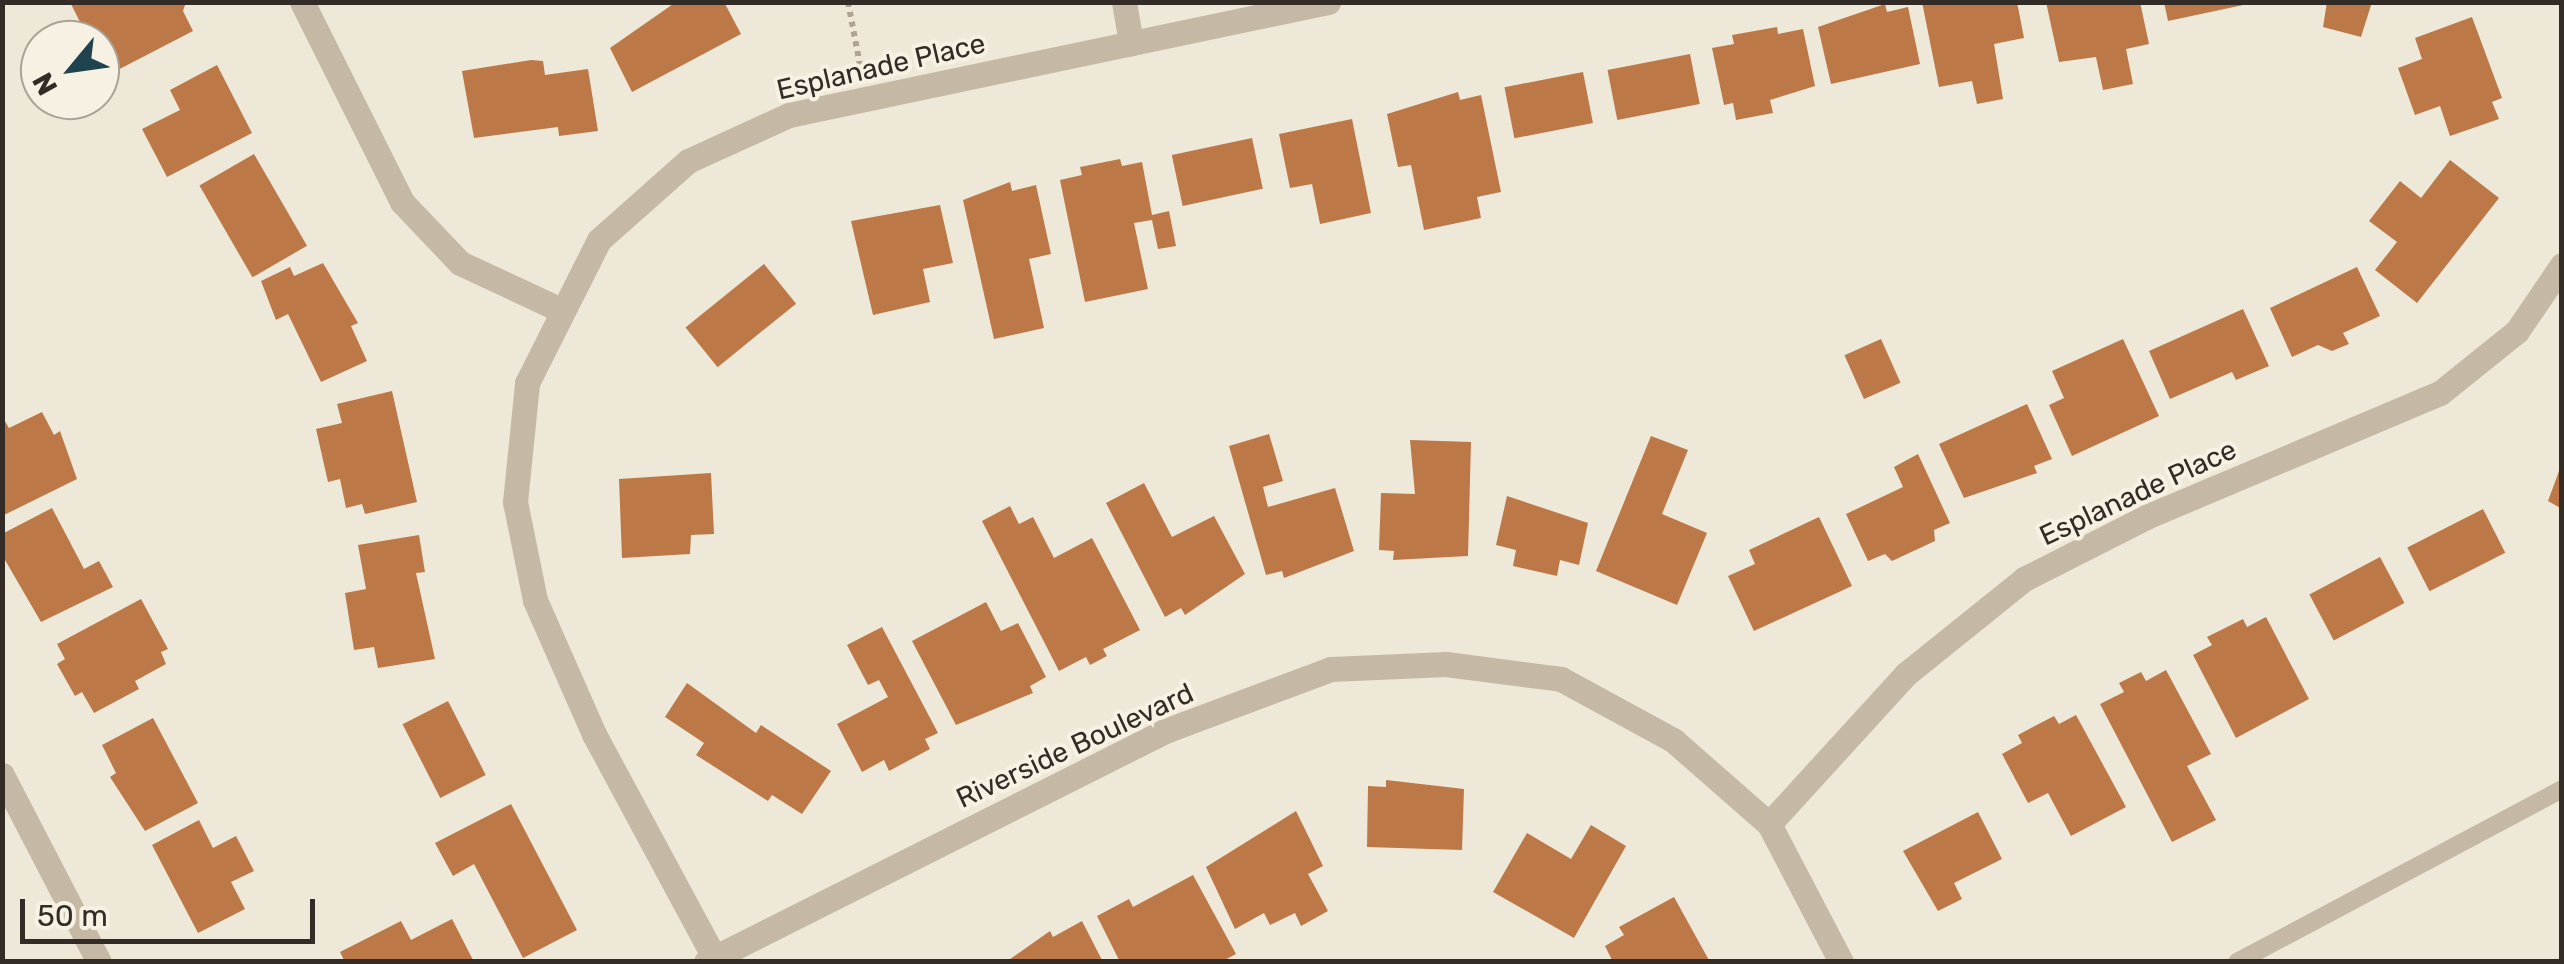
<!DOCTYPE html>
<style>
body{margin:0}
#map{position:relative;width:2564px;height:964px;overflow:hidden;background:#eee8d8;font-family:Rubik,sans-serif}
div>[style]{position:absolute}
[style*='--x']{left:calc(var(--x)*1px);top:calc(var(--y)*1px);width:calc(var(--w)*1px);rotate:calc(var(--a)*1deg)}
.building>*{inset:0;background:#bd7848;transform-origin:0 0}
.path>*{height:6px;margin-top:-3px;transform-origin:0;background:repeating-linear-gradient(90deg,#b1a48f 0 5px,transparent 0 10px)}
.service>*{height:18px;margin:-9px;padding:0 9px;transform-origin:9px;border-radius:9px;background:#c5b9a5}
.minor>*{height:25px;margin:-12.5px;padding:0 12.5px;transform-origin:12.5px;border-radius:12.5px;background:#c5b9a5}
span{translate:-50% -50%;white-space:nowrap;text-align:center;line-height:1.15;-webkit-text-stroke:8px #f7f1e3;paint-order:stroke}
.street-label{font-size:28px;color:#322b26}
.frame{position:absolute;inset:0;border:5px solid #322b26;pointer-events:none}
.north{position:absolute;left:20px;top:20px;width:100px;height:100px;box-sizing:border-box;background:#f7f1e3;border:2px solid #a8a297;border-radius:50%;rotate:241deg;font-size:28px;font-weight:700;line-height:40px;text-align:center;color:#322b26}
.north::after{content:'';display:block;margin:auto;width:35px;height:45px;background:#1f4450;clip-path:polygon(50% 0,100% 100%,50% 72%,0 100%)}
.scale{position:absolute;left:20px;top:899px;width:295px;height:45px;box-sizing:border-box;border:5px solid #322b26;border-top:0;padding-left:12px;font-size:30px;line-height:35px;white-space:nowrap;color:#322b26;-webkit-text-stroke:8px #f7f1e3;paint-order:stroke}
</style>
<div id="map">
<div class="building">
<div style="clip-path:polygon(70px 2px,186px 2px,183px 11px,193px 31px,108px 75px,100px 40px,89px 40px)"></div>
<div style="clip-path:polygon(676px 2px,724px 2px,741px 34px,632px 92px,610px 48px)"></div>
<div style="clip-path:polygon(1922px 2px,2017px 2px,2024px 38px,1994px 44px,2003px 99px,1977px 104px,1972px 81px,1939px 87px)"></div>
<div style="clip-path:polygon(2046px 2px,2140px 2px,2149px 44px,2126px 49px,2133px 84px,2103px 90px,2096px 57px,2059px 62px)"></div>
<div style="clip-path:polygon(2164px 2px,2248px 2px,2248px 4px,2168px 21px)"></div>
<div style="clip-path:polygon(2327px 2px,2372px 2px,2361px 37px,2323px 27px)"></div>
<div style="clip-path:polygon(1885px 4px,1887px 12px,1908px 7px,1920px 64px,1831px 84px,1818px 27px)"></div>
<div style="clip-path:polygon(2472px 17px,2502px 98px,2492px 102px,2499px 119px,2450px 136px,2440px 106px,2415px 115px,2398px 68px,2422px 59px,2415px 38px)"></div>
<div style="clip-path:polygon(1777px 27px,1778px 34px,1803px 29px,1815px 86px,1770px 100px,1773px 113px,1736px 120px,1733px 103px,1724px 105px,1712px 48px,1734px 44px,1732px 35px)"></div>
<div style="left:1690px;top:54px;width:51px;height:84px;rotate:79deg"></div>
<div style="clip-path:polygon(531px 60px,543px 61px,545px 75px,588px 69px,598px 131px,559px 136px,558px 127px,474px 138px,462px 71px)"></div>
<div style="clip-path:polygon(217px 65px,252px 133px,167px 177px,142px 129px,180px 110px,170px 90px)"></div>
<div style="left:1583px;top:72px;width:52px;height:80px;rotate:79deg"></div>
<div style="clip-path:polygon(1458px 92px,1460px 100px,1481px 95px,1501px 192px,1477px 197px,1481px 218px,1424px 230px,1411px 165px,1398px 167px,1387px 114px)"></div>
<div style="clip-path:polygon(1352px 119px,1371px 213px,1320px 224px,1312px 184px,1290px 188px,1279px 134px)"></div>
<div style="left:1252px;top:138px;width:52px;height:82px;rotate:78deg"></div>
<div style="left:254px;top:154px;width:106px;height:63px;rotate:60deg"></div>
<div style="clip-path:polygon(1120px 159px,1122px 166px,1142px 162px,1152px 215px,1169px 211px,1176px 246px,1158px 249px,1152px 220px,1134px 223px,1148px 289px,1085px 302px,1060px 180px,1082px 175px,1080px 167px)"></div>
<div style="clip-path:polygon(2450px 160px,2499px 198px,2417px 303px,2375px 270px,2397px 242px,2369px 221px,2400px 181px,2421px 198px)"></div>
<div style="clip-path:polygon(1010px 182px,1012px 191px,1036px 185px,1051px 254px,1029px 259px,1044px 328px,994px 339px,963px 200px)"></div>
<div style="clip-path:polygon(940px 205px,953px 263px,923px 269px,930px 302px,873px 315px,851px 221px)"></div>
<div style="clip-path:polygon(323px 263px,358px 323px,351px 326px,367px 361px,321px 382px,288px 314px,276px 320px,261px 281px,290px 267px,294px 276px)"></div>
<div style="left:764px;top:264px;width:51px;height:101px;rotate:51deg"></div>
<div style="clip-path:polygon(2357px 267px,2380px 316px,2343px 333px,2349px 344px,2332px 351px,2318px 345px,2292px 357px,2270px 308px)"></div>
<div style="clip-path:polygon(2243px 309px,2269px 366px,2236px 380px,2232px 372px,2170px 399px,2149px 351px)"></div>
<div style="left:1881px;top:339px;width:48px;height:40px;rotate:66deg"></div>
<div style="clip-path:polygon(2123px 339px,2159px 416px,2072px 456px,2049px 405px,2064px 398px,2052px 371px)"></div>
<div style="clip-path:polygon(392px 391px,417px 502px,365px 514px,362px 504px,346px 508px,340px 479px,328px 482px,316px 429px,342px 423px,337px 404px)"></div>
<div style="clip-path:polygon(2027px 404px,2052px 459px,2034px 466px,2037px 473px,1964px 498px,1939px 444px)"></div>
<div style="clip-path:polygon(42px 412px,54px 435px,60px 431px,77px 479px,2px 516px,2px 416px,9px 428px)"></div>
<div style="clip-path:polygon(1269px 434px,1283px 481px,1263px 487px,1268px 507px,1335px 488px,1354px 551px,1284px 578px,1282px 571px,1266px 575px,1229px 446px)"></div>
<div style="clip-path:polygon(1651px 436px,1688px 450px,1662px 514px,1707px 533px,1677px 605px,1596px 571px)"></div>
<div style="clip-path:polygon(1410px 440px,1471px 442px,1468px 556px,1393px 560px,1394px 551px,1379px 550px,1381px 493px,1415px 494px)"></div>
<div style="clip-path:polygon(1918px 454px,1950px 523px,1934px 530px,1935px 541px,1892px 561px,1885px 554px,1868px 561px,1846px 514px,1903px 487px,1894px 467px)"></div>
<div style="clip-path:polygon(2562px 463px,2562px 509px,2548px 501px)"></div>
<div style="clip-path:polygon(711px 473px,714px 534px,691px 535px,690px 554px,622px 558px,619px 479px)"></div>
<div style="clip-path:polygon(1144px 483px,1172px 537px,1214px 516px,1245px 574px,1185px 615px,1181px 608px,1165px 617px,1106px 503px)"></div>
<div style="clip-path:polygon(1507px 496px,1588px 523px,1579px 565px,1560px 560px,1557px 576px,1513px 566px,1516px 550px,1496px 545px)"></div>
<div style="clip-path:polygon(1010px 506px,1019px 524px,1033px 517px,1054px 558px,1092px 538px,1140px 630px,1103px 649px,1107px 656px,1090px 665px,1086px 657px,1059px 671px,982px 521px)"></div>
<div style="clip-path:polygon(52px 508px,84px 569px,99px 561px,113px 587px,41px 622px,5px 560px,2px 534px)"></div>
<div style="left:2483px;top:509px;width:49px;height:85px;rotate:63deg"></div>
<div style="clip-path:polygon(1819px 517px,1852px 586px,1754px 631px,1728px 576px,1755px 564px,1749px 550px)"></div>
<div style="clip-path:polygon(419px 535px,425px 572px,416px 573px,435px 659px,378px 668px,374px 647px,354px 650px,345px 593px,366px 589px,358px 545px)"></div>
<div style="left:2380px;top:557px;width:52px;height:80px;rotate:62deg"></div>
<div style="clip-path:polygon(141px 599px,168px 649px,161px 652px,166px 664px,135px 681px,139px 689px,94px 713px,82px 692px,75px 696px,57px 664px,65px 659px,57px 644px)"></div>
<div style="clip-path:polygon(986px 602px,1001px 631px,1018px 623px,1046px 677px,1030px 686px,1033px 693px,956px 725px,912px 641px)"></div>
<div style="clip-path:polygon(2266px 617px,2309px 699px,2236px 738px,2193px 655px,2212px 645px,2207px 637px,2243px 619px,2247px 627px)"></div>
<div style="clip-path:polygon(882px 627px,938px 733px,925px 739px,930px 749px,889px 771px,884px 760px,862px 772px,837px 724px,888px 697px,879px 680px,868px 685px,847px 645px)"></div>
<div style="clip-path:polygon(2166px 670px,2211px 754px,2187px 766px,2216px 820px,2172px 842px,2100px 704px,2124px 692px,2119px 683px,2141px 672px,2146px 681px)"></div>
<div style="clip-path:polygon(687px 683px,756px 733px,761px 725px,831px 771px,802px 814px,772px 795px,768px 801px,696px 755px,704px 743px,665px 717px)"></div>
<div style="left:448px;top:701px;width:83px;height:51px;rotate:63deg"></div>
<div style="clip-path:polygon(2076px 715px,2126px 807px,2071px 836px,2048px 793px,2028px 803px,2002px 754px,2022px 743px,2018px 735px,2054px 716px,2059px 724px)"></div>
<div style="clip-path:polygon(153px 718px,198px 803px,145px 831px,110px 777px,116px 773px,102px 745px)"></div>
<div style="clip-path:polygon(1386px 780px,1464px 789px,1462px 850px,1367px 847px,1368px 786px,1386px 787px)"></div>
<div style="clip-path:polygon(511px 804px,577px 930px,523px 958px,474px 864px,453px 876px,435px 843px)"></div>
<div style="clip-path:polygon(1296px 811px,1323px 866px,1308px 874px,1328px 911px,1301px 926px,1295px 913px,1270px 925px,1264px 913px,1235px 929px,1206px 867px)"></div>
<div style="clip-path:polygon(1978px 812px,2002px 859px,1954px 883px,1962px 899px,1938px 911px,1903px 851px)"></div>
<div style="clip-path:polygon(199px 820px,213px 848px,236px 836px,254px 871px,231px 882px,245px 909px,198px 933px,152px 845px)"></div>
<div style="clip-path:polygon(1591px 825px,1626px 846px,1574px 938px,1493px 892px,1527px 833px,1571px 859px)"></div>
<div style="clip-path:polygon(1193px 875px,1236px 954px,1221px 962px,1120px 962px,1097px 916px,1129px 899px,1133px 907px)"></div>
<div style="clip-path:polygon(1674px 897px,1710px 962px,1613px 962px,1605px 946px,1624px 935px,1619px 927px)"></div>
<div style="clip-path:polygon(452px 919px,474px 962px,345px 962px,340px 952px,401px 921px,411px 940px)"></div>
<div style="clip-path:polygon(1082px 921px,1103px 962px,1006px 962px,1050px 931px,1053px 937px)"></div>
</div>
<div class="path">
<div style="--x:848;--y:2;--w:69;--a:79.2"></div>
</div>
<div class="service">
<div style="--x:2237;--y:962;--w:368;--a:-28"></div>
</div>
<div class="minor">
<div style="--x:302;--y:2;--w:224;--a:63.4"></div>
<div style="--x:402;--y:202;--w:84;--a:46.4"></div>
<div style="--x:460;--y:263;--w:111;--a:25"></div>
<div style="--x:1124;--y:2;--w:42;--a:80.3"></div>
<div style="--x:2;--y:775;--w:211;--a:62.6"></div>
<div style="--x:1769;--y:824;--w:203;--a:-47.6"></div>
<div style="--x:1906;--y:674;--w:151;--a:-38.8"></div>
<div style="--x:2024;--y:579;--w:137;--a:-26.9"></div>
<div style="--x:2146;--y:517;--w:319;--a:-22.9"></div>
<div style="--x:2440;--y:393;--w:99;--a:-38.8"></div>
<div style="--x:2517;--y:331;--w:80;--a:-55.7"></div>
<div style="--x:714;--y:957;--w:253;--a:-118.3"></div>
<div style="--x:594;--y:734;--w:146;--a:-113.8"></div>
<div style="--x:535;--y:600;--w:100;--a:-101.5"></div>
<div style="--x:515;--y:502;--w:120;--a:-84.2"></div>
<div style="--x:527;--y:383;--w:160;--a:-63.3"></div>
<div style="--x:599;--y:240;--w:119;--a:-41.6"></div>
<div style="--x:688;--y:161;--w:111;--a:-24.5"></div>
<div style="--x:789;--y:115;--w:551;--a:-11.84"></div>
<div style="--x:706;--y:962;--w:514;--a:-26.71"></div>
<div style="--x:1165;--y:731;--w:177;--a:-20.5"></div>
<div style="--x:1331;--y:669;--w:115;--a:-2.5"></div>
<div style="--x:1446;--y:664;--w:116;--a:7.4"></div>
<div style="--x:1561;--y:679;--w:128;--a:28.6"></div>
<div style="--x:1673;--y:740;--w:128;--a:41.2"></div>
<div style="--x:1769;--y:824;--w:156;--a:62.4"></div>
</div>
<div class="street-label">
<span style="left:881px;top:67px;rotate:-13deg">Esplanade Place</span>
<span style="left:2138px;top:493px;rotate:-25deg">Esplanade Place</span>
<span style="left:1075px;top:746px;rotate:-25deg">Riverside Boulevard</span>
</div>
<div class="frame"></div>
<div class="north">N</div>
<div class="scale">50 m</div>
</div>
